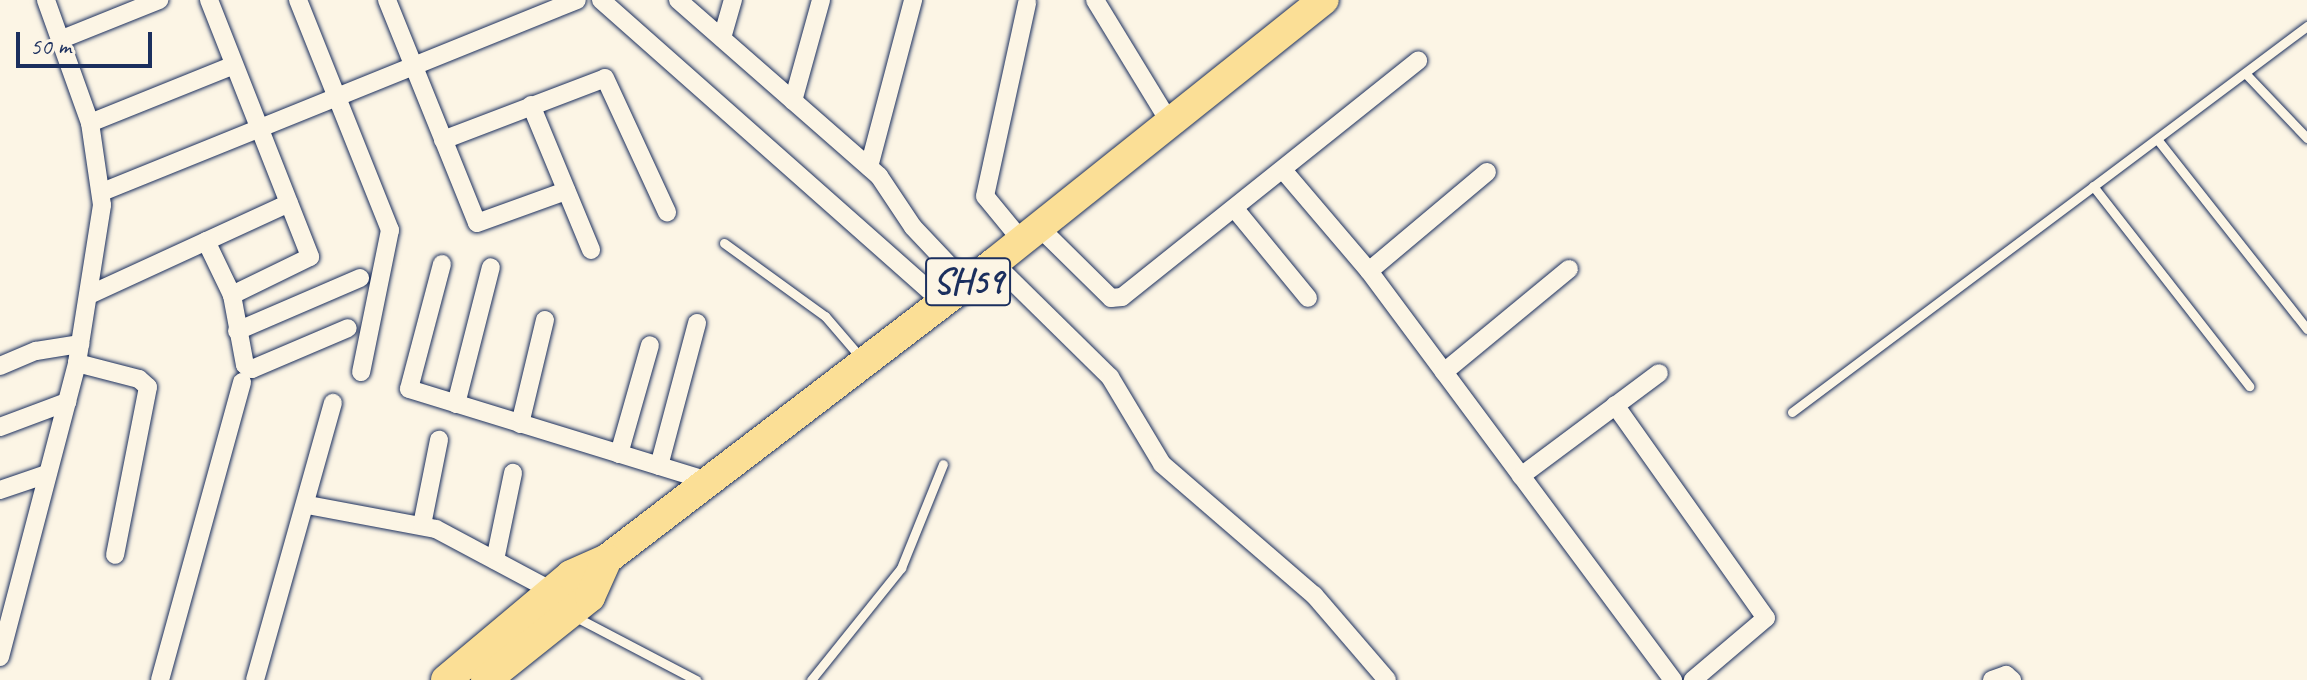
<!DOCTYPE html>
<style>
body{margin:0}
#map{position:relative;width:2307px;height:680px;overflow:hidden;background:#fcf5e5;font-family:Caveat,sans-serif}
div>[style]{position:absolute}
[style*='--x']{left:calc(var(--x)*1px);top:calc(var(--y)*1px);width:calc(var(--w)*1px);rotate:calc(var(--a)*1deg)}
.roads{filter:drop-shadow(0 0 2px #1b2f5e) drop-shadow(0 0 2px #1b2f5e)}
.service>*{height:9px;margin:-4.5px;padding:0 4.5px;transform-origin:4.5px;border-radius:4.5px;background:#fcf5e5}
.minor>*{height:18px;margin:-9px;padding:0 9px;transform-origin:9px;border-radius:9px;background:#fcf5e5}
.primary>*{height:30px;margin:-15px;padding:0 15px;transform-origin:15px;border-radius:15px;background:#fbdf96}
span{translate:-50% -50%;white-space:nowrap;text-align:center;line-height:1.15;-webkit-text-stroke:7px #fcf5e5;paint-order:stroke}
.shield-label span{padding:2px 6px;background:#fcf5e5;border:2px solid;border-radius:6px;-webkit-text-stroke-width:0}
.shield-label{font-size:36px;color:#1b2f5e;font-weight:700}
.scale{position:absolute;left:16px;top:32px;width:136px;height:36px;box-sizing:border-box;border:4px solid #1b2f5e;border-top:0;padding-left:10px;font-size:24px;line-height:28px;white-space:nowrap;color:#1b2f5e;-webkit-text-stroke:6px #fcf5e5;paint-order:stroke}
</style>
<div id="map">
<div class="roads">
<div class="service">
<div style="--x:2245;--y:73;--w:90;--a:46.4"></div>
<div style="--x:2157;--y:139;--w:242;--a:51.7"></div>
<div style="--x:2093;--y:186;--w:254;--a:52"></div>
<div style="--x:724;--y:243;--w:125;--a:35.9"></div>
<div style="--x:825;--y:316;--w:57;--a:49.3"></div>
<div style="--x:1792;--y:412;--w:644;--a:-36.85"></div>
<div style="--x:576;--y:617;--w:136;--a:27.7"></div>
<div style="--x:811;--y:680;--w:144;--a:-51.2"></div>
<div style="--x:901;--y:568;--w:112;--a:-68"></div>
</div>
<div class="minor">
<div style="--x:209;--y:0;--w:276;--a:68.5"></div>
<div style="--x:310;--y:257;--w:87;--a:154"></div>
<div style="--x:232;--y:295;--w:71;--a:79.5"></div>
<div style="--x:245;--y:365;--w:8;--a:30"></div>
<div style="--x:252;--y:369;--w:104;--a:-23.1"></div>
<div style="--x:298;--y:0;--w:248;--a:68.2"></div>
<div style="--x:390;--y:230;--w:145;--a:101.5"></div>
<div style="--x:387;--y:0;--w:240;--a:68"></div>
<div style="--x:477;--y:223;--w:95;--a:-19.8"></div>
<div style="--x:601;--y:0;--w:456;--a:41.5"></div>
<div style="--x:678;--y:0;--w:267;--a:41.2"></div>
<div style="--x:879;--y:176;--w:61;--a:56.3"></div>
<div style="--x:913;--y:227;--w:77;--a:46.6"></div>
<div style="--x:1095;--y:0;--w:144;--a:58.6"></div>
<div style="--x:722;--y:38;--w:40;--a:-74"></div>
<div style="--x:62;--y:39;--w:105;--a:-21.9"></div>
<div style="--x:793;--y:101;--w:105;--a:-74.5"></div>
<div style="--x:531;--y:105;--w:157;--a:67.5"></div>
<div style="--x:90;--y:123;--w:155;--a:-21.9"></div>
<div style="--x:443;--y:140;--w:173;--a:-20.9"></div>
<div style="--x:605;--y:78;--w:148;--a:65.2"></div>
<div style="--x:869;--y:167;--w:173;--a:-75.2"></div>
<div style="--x:1283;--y:170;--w:133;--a:49.6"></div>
<div style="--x:1369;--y:271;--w:510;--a:53.38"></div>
<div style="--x:102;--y:192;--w:512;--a:-22.01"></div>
<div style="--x:1235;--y:209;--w:115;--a:50.6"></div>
<div style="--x:1039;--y:227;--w:101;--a:44.6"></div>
<div style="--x:1111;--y:298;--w:11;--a:-5"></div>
<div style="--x:1122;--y:297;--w:379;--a:-38.6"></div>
<div style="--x:206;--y:241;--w:60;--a:64.3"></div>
<div style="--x:1022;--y:241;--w:58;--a:-129.4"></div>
<div style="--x:985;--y:196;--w:198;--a:-77.7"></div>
<div style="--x:994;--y:263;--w:163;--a:44.5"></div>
<div style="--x:1110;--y:377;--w:101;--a:59.1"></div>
<div style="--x:1162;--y:464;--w:201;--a:40.8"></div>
<div style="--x:1314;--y:595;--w:112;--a:49.3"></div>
<div style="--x:442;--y:264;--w:129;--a:104.8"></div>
<div style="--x:409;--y:389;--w:310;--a:17.1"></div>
<div style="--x:1369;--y:271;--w:154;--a:-40"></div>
<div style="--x:89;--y:295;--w:220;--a:-24.7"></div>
<div style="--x:237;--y:331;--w:134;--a:-23.3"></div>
<div style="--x:77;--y:363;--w:64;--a:14.5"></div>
<div style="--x:139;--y:379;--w:12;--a:42"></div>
<div style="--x:148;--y:387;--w:171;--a:101.1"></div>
<div style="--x:0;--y:366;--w:39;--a:-23"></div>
<div style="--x:36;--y:351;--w:45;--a:-9"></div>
<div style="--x:1444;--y:372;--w:162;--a:-39.5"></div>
<div style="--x:456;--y:404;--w:141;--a:-75.7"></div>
<div style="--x:1615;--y:405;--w:261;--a:54.7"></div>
<div style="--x:1766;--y:618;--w:96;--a:139.7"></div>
<div style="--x:520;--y:424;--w:107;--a:-76.5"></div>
<div style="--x:0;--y:427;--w:72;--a:-20.5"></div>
<div style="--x:619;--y:454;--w:113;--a:-74.1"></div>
<div style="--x:659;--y:466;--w:148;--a:-75.1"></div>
<div style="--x:1521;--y:476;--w:172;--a:-36.7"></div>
<div style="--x:0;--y:490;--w:50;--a:-18.8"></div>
<div style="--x:308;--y:505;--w:130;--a:10.6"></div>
<div style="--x:436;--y:529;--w:132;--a:28.1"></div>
<div style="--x:422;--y:525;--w:87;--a:-78.7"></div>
<div style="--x:495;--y:560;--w:89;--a:-78.3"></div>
<div style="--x:0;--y:657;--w:304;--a:-75.3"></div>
<div style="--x:77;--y:363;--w:160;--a:-81"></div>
<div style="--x:102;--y:205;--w:83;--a:-98.3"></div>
<div style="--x:90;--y:123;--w:131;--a:-109.7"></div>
<div style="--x:160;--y:680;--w:309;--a:-74.6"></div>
<div style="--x:255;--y:680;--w:288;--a:-74.3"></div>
<div style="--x:1992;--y:680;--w:15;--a:-20"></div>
<div style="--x:2006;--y:675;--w:8;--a:40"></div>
</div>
<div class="primary">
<div style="--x:446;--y:680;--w:163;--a:-40"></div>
<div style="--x:571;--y:575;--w:39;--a:-24"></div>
<div style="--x:607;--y:559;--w:487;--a:-37.4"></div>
<div style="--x:994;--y:263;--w:422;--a:-38.6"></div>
<div style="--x:486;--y:680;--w:133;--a:-38.6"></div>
<div style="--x:590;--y:597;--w:42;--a:-65.9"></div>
</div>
</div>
<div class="shield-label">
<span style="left:968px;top:282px">SH59</span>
</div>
<div class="scale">50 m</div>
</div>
